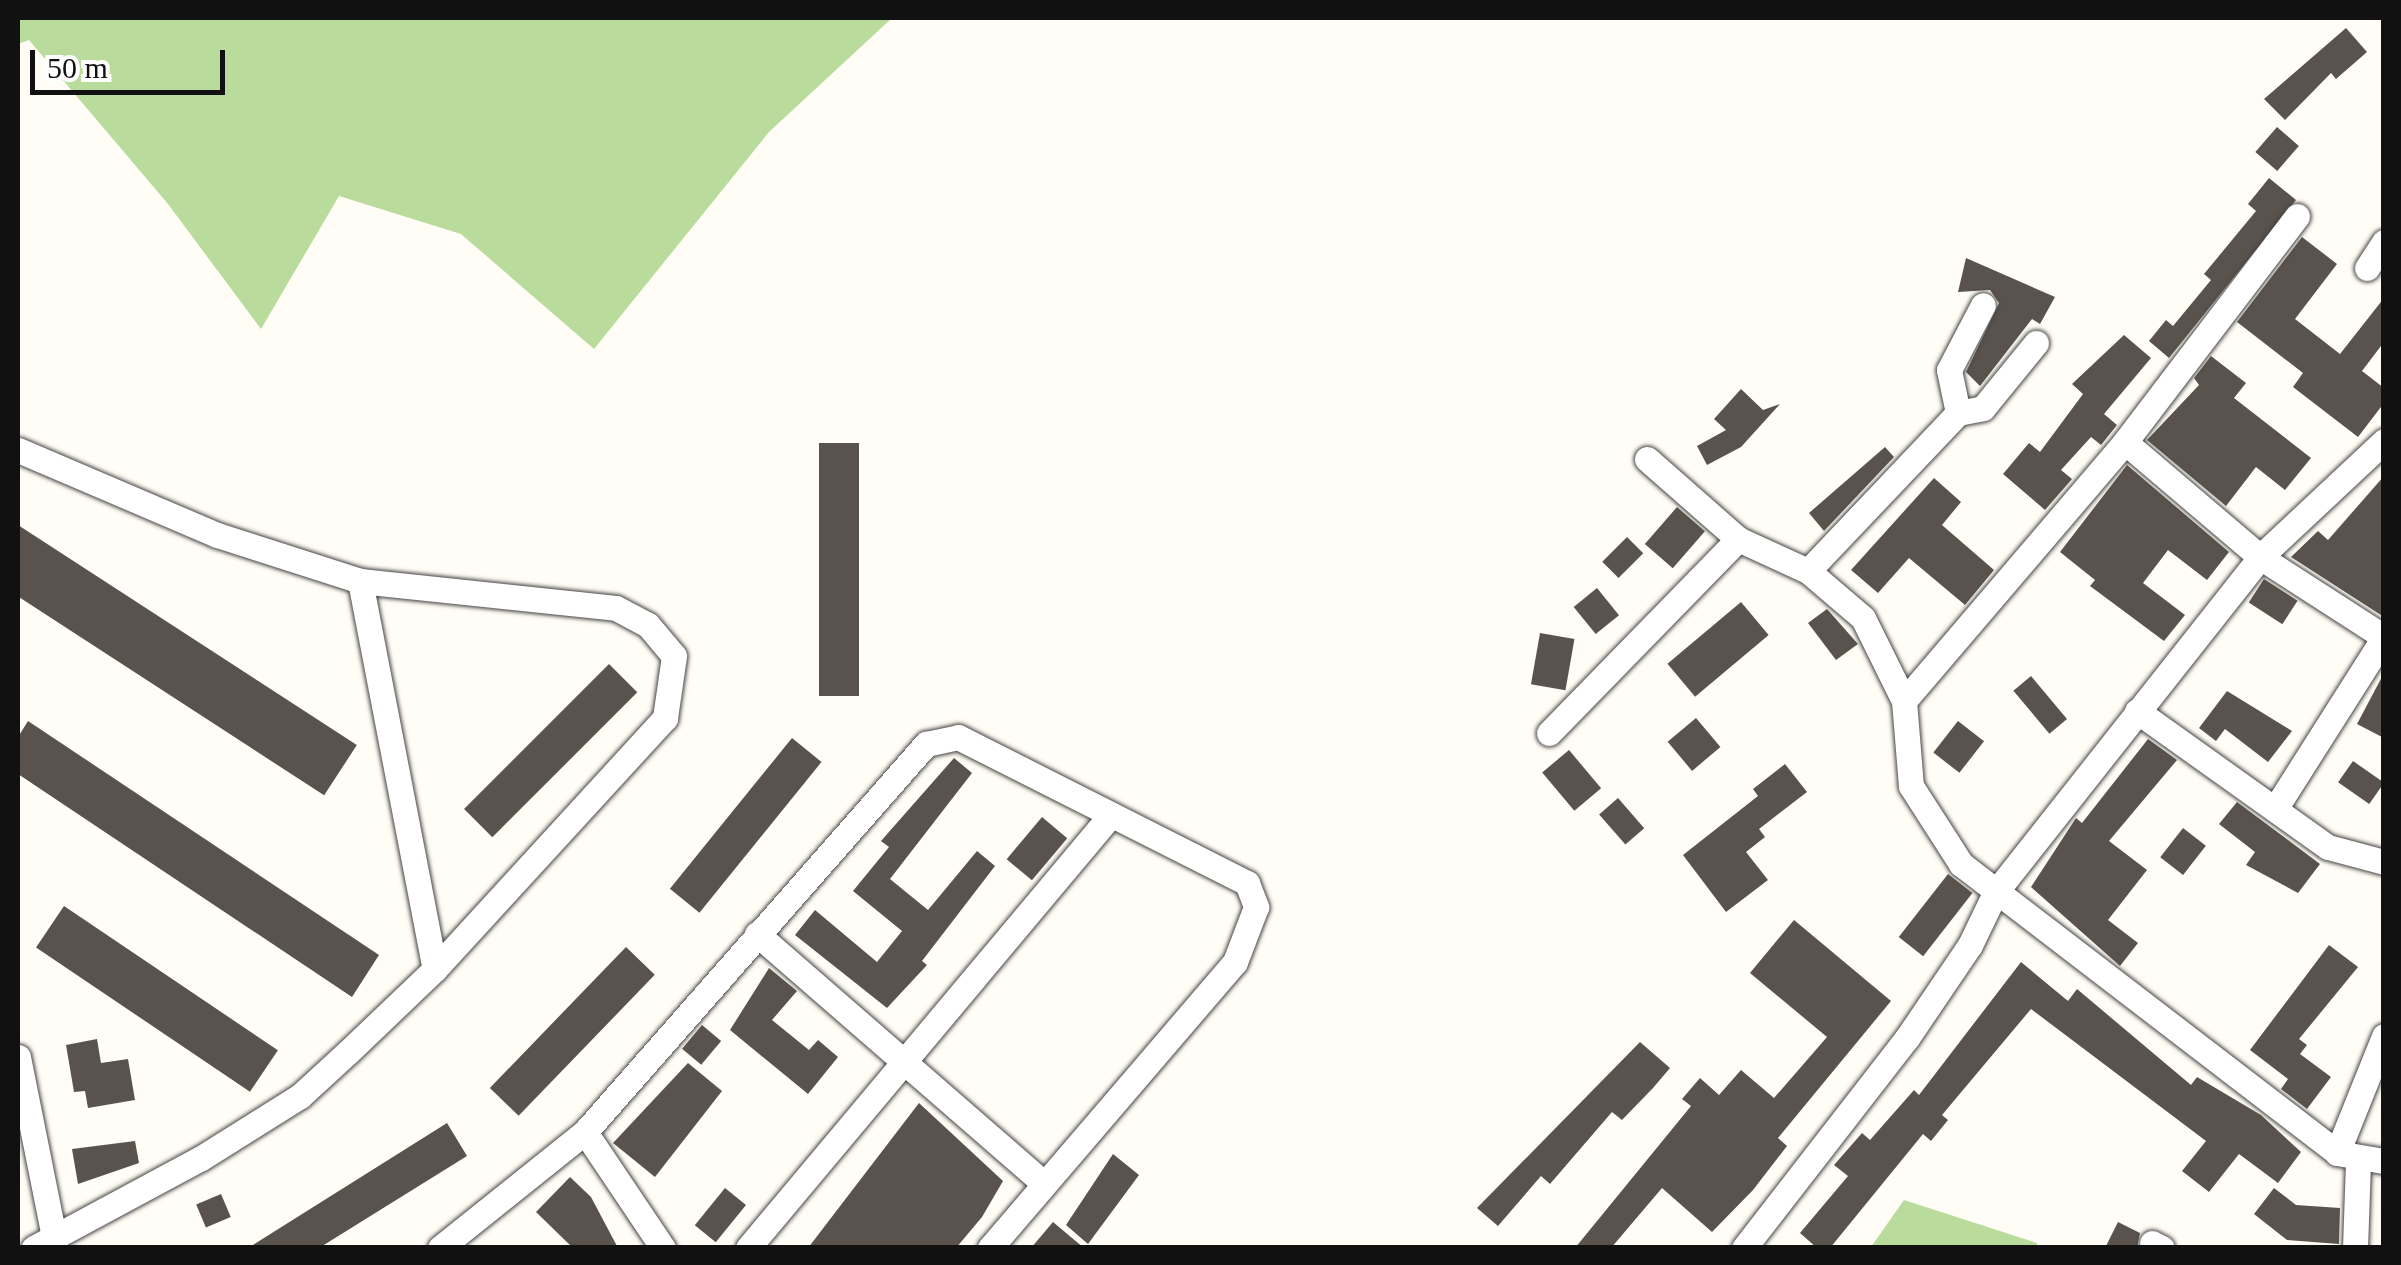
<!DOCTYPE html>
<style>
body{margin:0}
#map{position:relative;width:2401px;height:1265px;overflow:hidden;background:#fffdf5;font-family:Georgia,serif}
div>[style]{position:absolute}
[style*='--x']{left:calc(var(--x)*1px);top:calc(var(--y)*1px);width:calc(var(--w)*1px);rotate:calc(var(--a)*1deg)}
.forest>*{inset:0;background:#b9dc9c}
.building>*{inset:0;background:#5a524d;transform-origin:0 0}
.roads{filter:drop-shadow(0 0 2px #444) drop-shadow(0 0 2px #444)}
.street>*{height:25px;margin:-12.5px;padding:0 12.5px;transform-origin:12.5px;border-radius:12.5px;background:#fff}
span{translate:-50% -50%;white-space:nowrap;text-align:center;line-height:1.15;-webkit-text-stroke:10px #fff;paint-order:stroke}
.frame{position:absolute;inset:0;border:20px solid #111;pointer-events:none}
.scale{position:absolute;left:30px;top:50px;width:195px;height:45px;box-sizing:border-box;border:5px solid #111;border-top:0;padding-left:12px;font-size:30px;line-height:35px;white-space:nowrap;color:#111;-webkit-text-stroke:8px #fff;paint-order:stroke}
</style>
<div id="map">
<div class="forest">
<div style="clip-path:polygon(18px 18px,892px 18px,769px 132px,594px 349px,461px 234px,339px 196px,261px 329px,168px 204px,29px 40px,18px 44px)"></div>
<div style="clip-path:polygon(1904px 1200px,2037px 1243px,2037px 1247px,1871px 1247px)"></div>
</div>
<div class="building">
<div style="clip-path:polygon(2346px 28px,2367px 52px,2336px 79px,2331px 73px,2285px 120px,2264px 99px)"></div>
<div style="left:2277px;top:127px;width:29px;height:33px;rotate:41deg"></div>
<div style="clip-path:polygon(2269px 178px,2296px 200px,2169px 358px,2149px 341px,2166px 320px,2173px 326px,2211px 280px,2204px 274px,2256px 211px,2248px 204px)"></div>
<div style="clip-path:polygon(2302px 237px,2337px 264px,2295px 319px,2340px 354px,2384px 298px,2384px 342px,2362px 371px,2384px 388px,2384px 403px,2358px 437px,2293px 387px,2303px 373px,2237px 322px)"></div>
<div style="clip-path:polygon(1966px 258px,2055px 297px,2040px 324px,2032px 319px,1980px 386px,1966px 372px,1999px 303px,1990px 290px,1958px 292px)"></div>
<div style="clip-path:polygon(2124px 335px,2151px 358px,2104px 414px,2117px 425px,2101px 445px,2091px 437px,2061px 470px,2072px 479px,2045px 510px,2003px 474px,2029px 443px,2040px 452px,2083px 394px,2072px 384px)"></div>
<div style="clip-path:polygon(2211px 356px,2246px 383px,2234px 398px,2311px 458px,2285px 490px,2256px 467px,2226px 506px,2147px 440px,2199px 385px,2194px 378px)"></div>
<div style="clip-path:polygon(1741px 389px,1763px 410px,1780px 404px,1741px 447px,1707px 465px,1697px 446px,1726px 430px,1714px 419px)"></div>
<div style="left:819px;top:443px;width:40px;height:253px"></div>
<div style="clip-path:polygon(1885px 447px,1894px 457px,1824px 531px,1809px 513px)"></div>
<div style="clip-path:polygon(2127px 465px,2229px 552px,2207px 580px,2168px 550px,2143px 583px,2185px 615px,2164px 641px,2090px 586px,2095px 580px,2060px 552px)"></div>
<div style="clip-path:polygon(2384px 476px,2384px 617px,2291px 557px,2318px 531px,2328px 540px)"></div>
<div style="clip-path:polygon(1934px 478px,1961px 502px,1942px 525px,1994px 570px,1965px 605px,1909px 558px,1878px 593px,1851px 570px)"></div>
<div style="left:1677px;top:507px;width:37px;height:49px;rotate:41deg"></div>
<div style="left:18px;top:525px;width:404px;height:60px;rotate:33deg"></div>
<div style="left:1627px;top:537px;width:23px;height:35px;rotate:45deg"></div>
<div style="left:2264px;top:579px;width:40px;height:28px;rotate:33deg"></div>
<div style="left:1597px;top:588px;width:35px;height:30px;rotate:51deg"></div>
<div style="left:1741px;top:602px;width:43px;height:96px;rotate:50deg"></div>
<div style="clip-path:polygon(1827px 609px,1858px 644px,1836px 660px,1808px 623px)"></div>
<div style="left:1540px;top:633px;width:35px;height:52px;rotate:10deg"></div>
<div style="left:609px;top:664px;width:40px;height:205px;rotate:45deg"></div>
<div style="clip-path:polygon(2384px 673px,2384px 738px,2357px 724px)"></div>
<div style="left:2031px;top:676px;width:56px;height:23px;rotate:50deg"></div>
<div style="clip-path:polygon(2227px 691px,2292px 731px,2268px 762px,2225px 729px,2216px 741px,2199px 728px)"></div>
<div style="left:1696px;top:718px;width:38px;height:37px;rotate:50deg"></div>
<div style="clip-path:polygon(28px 721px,379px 955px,352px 997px,18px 774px,18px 737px)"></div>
<div style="left:1958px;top:721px;width:33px;height:40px;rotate:38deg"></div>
<div style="left:792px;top:738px;width:38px;height:194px;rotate:39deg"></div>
<div style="clip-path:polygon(2148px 739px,2177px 760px,2109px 841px,2147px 870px,2108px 920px,2138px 943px,2120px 966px,2031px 887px,2076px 818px,2082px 823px)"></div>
<div style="left:1569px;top:750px;width:50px;height:35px;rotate:50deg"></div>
<div style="clip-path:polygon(954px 758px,972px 773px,890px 879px,928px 910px,977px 851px,995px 866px,922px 961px,927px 965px,887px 1008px,795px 935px,815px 910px,877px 962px,902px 931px,853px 891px,889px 847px,881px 841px)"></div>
<div style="left:2353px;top:761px;width:38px;height:26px;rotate:35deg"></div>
<div style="clip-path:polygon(1785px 764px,1807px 792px,1759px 829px,1765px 837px,1746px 852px,1768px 880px,1726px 912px,1683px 855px,1758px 796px,1753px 789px)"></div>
<div style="left:1618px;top:798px;width:40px;height:25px;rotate:49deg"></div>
<div style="clip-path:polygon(2237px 802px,2320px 864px,2298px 893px,2246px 865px,2255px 852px,2219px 824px)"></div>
<div style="left:1042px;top:817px;width:33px;height:55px;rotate:40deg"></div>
<div style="left:2183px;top:828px;width:29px;height:37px;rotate:38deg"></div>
<div style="left:1948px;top:874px;width:31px;height:80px;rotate:38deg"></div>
<div style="left:64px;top:906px;width:258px;height:50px;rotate:34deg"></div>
<div style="clip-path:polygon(1794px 920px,1891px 1001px,1778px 1138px,1787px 1146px,1753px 1190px,1712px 1232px,1662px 1188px,1611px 1248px,1575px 1248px,1691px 1106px,1682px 1099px,1700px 1078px,1719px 1095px,1741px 1070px,1774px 1098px,1827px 1037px,1750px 973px)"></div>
<div style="clip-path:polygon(2329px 945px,2358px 967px,2299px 1039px,2307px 1045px,2300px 1054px,2331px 1077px,2307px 1109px,2281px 1089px,2288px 1079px,2250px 1050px)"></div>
<div style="left:626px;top:947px;width:40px;height:196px;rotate:44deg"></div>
<div style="clip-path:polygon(2021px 962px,2068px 1001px,2077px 989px,2191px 1085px,2197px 1077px,2261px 1115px,2301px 1152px,2278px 1183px,2239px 1154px,2209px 1192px,2182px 1171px,2206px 1141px,2031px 1009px,1942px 1115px,1948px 1120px,1931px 1141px,1923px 1134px,1830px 1248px,1817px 1248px,1800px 1233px,1848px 1176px,1834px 1165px,1862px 1133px,1870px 1140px,1914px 1090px,1919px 1095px)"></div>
<div style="clip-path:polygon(769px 968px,797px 991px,772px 1020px,809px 1050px,818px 1040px,838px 1057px,808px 1094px,730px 1030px)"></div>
<div style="left:702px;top:1025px;width:25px;height:31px;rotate:40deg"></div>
<div style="clip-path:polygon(97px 1039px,101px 1063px,128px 1059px,135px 1100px,88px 1108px,85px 1091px,74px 1092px,66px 1045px)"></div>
<div style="clip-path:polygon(1640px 1042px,1670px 1068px,1653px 1088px,1622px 1120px,1612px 1112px,1550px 1184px,1541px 1176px,1498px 1226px,1477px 1208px)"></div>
<div style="clip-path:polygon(688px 1063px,722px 1091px,655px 1177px,613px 1143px)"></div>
<div style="clip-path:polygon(919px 1103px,1003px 1181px,982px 1217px,956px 1248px,808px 1248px)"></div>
<div style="clip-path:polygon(447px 1123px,467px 1156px,319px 1248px,248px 1248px)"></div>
<div style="clip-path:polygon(135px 1141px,139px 1163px,78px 1184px,72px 1149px)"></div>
<div style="clip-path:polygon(1113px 1154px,1139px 1175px,1088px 1244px,1066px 1225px)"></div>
<div style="clip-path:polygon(570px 1177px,591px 1197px,618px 1248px,573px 1248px,536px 1212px)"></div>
<div style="left:725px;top:1188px;width:27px;height:48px;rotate:39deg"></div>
<div style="clip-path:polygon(2274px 1188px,2296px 1205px,2340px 1208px,2339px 1244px,2287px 1240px,2254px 1214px)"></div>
<div style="left:221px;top:1194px;width:25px;height:27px;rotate:67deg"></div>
<div style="clip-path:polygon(1053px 1222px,1084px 1248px,1031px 1248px)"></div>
<div style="clip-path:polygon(2118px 1222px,2140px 1233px,2137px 1248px,2105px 1248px)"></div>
</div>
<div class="roads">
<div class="street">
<div style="--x:2367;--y:268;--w:31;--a:-57"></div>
<div style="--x:1958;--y:413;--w:44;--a:-101.8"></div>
<div style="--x:1949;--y:370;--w:73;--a:-62.4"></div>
<div style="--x:2125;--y:442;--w:177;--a:40.4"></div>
<div style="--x:2260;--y:557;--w:148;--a:32.8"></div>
<div style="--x:18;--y:450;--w:216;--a:23.1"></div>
<div style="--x:217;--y:535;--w:150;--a:17.8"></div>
<div style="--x:360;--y:581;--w:257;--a:6"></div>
<div style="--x:616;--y:608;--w:36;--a:28"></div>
<div style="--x:648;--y:625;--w:40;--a:50"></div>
<div style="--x:674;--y:656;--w:63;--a:98.3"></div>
<div style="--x:665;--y:718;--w:340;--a:132.5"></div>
<div style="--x:435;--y:969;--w:120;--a:136.3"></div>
<div style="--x:348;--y:1052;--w:65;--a:137.5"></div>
<div style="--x:300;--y:1096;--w:117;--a:147.9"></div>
<div style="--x:201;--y:1158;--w:190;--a:151.7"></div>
<div style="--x:1647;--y:459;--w:121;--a:41.3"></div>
<div style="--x:1738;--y:539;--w:77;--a:24.6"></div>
<div style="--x:1808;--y:571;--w:72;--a:40.5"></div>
<div style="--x:1863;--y:618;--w:93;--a:63.7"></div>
<div style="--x:1904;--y:701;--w:85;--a:85.3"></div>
<div style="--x:1911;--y:786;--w:93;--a:57.3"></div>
<div style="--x:1961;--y:864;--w:474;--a:37.5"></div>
<div style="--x:2337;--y:1153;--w:48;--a:9.7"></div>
<div style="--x:1808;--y:571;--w:218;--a:-46.5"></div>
<div style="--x:1958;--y:413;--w:25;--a:-11"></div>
<div style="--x:1983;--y:408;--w:84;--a:-50.8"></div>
<div style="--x:360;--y:581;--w:395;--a:79.1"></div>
<div style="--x:1904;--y:701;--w:340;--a:-49.5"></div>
<div style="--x:2125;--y:442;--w:284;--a:-52.7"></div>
<div style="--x:2137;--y:711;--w:234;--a:35.5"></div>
<div style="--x:2328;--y:847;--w:58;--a:15"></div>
<div style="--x:1549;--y:733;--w:271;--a:-45.7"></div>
<div style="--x:2275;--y:809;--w:204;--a:-57.6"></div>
<div style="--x:757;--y:934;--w:379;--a:41"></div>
<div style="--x:18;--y:1057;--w:190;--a:78.7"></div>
<div style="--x:585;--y:1132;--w:140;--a:56.1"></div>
<div style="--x:2337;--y:1153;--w:126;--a:-68.1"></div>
<div style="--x:2152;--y:1243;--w:11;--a:27"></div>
<div style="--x:440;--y:1248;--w:186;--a:-38.7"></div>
<div style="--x:585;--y:1132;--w:517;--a:-48.69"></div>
<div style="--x:926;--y:744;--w:33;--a:-12"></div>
<div style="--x:958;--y:737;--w:324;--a:26.8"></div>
<div style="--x:1247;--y:883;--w:26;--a:69"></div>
<div style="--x:1256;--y:907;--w:59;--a:110.9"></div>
<div style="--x:1235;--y:962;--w:377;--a:130.6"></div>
<div style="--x:748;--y:1248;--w:562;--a:-50.05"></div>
<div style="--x:1744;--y:1248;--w:266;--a:-52.2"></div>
<div style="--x:1907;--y:1038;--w:112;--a:-55.9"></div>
<div style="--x:1970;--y:945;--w:58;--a:-64.3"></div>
<div style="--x:1995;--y:893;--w:428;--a:-51.7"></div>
<div style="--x:2260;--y:557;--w:170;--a:-43.1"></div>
<div style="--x:2355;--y:1248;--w:86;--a:-88"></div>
</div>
</div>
<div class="frame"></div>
<div class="scale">50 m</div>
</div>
